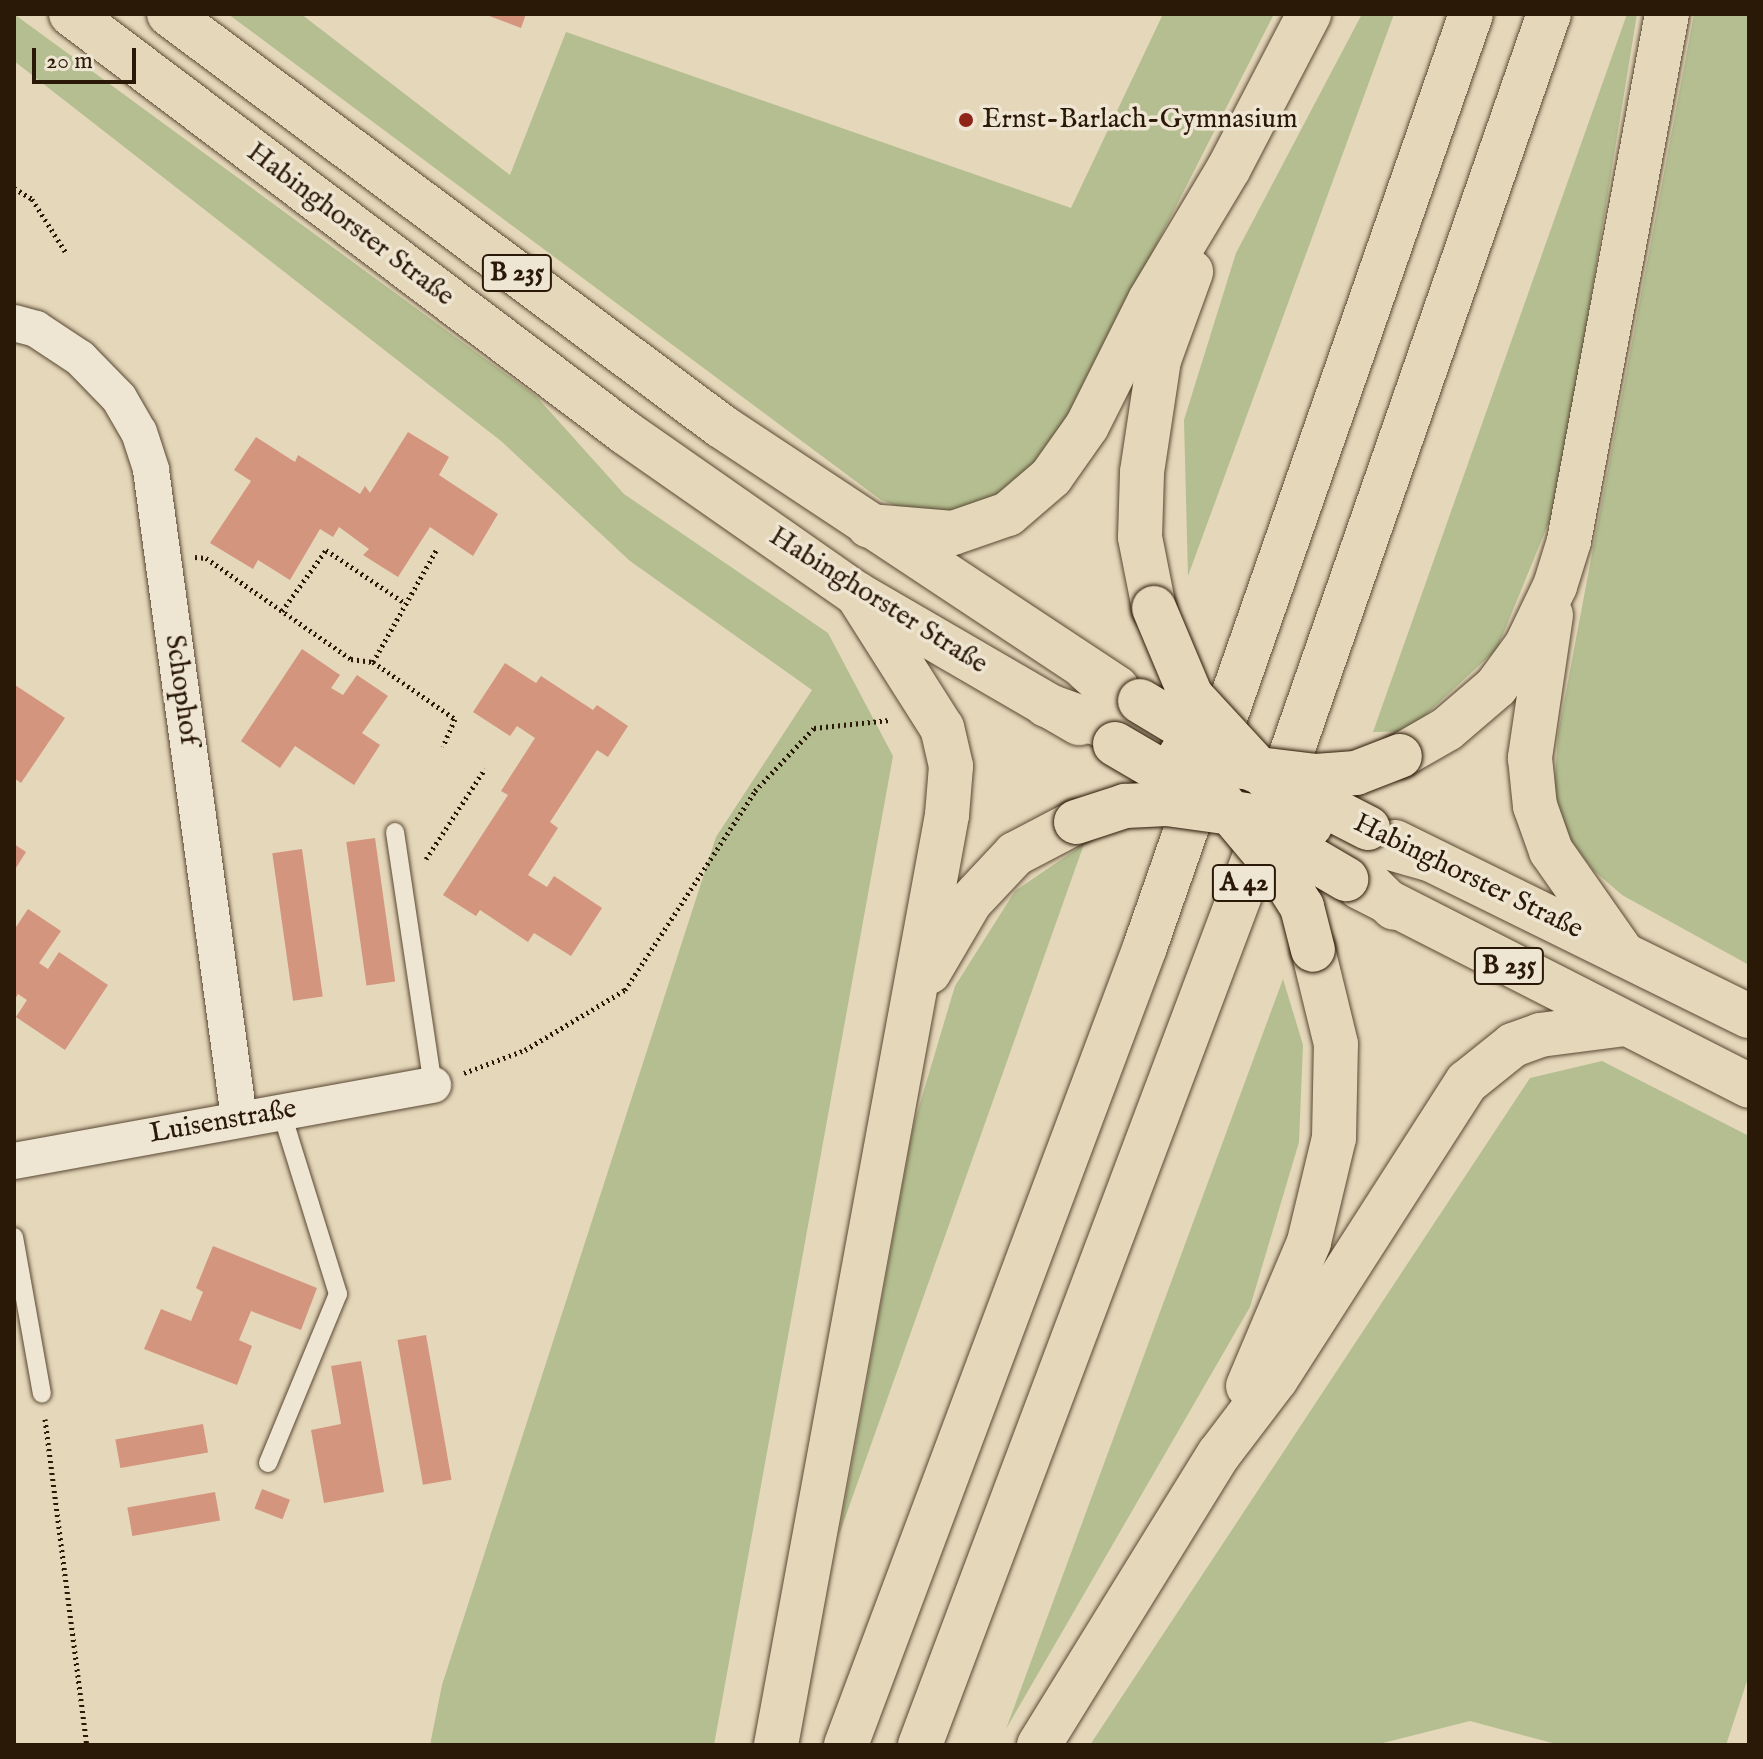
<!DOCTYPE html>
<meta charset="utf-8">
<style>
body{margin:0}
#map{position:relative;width:1763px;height:1759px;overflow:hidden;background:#e5d7ba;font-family:"IM FELL English",serif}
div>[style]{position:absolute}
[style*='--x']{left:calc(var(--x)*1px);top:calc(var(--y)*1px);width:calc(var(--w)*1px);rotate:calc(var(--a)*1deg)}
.green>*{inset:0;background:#b4be90}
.building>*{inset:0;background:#d3957e;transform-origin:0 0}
.path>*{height:5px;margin-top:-2.5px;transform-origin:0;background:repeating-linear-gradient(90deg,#2a1906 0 2px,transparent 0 6px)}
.roads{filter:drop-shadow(0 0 2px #594833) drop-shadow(0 0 2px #594833)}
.lane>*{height:18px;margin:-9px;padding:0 9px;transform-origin:9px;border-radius:9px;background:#eee5d2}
.street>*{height:36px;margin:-18px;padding:0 18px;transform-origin:18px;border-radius:18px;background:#eee5d2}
.primary>*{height:44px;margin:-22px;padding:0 22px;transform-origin:22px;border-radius:22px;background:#e5d7ba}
.highway>*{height:44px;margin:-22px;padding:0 22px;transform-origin:22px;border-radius:22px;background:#e5d7ba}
.bridges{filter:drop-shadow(0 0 2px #2a1906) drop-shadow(0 0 2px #2a1906)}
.primary-bridge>*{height:44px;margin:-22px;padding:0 22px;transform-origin:22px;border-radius:22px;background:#e5d7ba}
.highway-bridge>*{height:44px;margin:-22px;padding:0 22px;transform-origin:22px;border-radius:22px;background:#e5d7ba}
.dots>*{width:22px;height:22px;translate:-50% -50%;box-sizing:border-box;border:4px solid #eee5d2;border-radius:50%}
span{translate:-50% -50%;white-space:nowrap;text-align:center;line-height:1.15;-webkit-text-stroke:7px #eee5d2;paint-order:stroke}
.shield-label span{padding:2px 6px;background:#eee5d2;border:2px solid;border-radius:6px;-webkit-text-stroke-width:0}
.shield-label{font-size:26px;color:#2a1906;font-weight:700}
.poi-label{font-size:28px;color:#2a1906}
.left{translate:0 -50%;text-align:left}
.street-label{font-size:28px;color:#2a1906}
.frame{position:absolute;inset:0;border:16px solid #2a1906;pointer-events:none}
.scale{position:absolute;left:32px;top:48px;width:104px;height:36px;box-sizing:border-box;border:4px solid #2a1906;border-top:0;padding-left:10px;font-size:24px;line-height:28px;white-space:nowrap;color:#2a1906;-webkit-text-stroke:6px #eee5d2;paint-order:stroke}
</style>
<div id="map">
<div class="green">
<div style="clip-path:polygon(14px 14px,536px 396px,624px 494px,828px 633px,893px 756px,714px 1745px,430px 1745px,442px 1685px,716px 837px,812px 690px,630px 561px,501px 441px,14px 61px)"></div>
<div style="clip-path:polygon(228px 14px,301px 14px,510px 175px,566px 32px,1071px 208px,1163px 14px,1274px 14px,1066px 422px,1022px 481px,987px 505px,958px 513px,909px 511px,881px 500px)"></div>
<div style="clip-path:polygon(1362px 14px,1394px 14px,1188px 576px,1184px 420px,1236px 253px)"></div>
<div style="clip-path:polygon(1627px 14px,1637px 14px,1558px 500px,1497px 649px,1408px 731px,1373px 732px)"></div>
<div style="clip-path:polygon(1694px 14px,1749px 14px,1749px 965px,1622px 895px,1593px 870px,1570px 839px,1554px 791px,1558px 734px)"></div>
<div style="clip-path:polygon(1084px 844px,839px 1535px,913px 1127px,955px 986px,1015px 891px)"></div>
<div style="clip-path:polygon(1283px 979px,1303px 1045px,1299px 1142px,1250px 1307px,1006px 1729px)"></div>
<div style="clip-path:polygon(1602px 1061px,1749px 1136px,1749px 1675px,1726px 1745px,1560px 1745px,1470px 1721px,1375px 1745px,1090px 1745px,1530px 1078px)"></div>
</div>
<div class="building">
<div style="clip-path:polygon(484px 14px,526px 14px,521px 28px)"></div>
<div style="clip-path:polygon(408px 432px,449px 457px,439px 475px,498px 514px,473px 556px,430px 527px,398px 577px,363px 555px,369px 549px,339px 527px,333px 537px,320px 529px,290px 580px,258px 560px,253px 569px,210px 543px,251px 481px,234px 470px,256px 437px,295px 462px,298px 455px,360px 494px,365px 486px,370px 493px)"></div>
<div style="clip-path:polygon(302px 649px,340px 675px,331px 688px,343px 695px,357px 675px,388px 696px,362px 733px,380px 745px,354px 785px,295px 746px,280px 768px,241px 741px)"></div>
<div style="clip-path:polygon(505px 663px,536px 683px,541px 676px,593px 710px,597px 705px,628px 726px,608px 757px,597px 750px,550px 822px,558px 828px,528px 875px,547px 887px,554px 876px,602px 908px,571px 956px,534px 933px,528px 942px,480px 910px,476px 916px,443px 895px,508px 795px,501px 791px,535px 738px,517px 726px,510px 736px,473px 712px)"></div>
<div style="clip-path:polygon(15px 685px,65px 718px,21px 783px,14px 778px)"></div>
<div style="left:375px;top:838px;width:145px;height:29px;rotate:82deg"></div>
<div style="clip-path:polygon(14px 844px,26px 852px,14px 871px)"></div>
<div style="left:302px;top:849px;width:149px;height:30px;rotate:82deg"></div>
<div style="clip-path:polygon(28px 909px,61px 931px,39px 963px,48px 969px,59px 952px,108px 985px,65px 1050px,16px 1017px,27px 1000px,18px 994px,14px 1001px,14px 930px)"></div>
<div style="clip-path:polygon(213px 1246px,317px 1288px,301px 1330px,251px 1311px,239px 1340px,252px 1346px,237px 1385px,144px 1349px,161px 1309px,191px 1321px,203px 1292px,196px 1288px)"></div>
<div style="left:426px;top:1335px;width:147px;height:29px;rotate:80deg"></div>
<div style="clip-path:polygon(361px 1361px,384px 1492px,324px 1503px,311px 1430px,341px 1424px,331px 1366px)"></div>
<div style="left:203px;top:1424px;width:29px;height:89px;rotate:80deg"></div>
<div style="left:262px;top:1489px;width:30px;height:21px;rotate:21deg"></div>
<div style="left:215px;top:1492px;width:29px;height:89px;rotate:80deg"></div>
</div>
<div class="path">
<div style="--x:14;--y:188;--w:21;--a:31"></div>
<div style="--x:32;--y:199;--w:62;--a:57.6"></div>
<div style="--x:195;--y:557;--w:11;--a:5"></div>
<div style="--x:206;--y:558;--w:177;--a:34.9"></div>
<div style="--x:351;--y:659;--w:22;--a:8"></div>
<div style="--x:373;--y:662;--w:100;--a:34.8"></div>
<div style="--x:455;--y:719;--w:30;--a:114"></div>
<div style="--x:282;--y:611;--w:75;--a:-54.2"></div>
<div style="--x:326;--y:550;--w:95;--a:33.9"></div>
<div style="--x:373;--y:662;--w:130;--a:-60.5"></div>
<div style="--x:426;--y:859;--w:108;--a:-56.8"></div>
<div style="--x:464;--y:1073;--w:65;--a:-20.7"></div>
<div style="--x:525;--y:1050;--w:117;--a:-31"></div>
<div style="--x:625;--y:990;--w:238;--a:-56.8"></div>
<div style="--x:755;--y:791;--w:86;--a:-46.9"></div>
<div style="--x:814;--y:728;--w:76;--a:-6"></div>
<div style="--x:45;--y:1419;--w:329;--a:82.7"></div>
</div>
<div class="roads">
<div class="lane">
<div style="--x:395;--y:832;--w:256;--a:81.5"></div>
<div style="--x:14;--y:1237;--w:159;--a:79.9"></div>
<div style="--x:268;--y:1463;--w:183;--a:-67.5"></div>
<div style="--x:338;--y:1294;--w:192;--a:-107.3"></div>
</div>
<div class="street">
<div style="--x:14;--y:323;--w:23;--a:15"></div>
<div style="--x:36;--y:329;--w:53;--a:33.4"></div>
<div style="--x:80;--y:358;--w:56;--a:45.7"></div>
<div style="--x:119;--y:398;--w:39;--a:60"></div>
<div style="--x:139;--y:432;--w:40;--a:72"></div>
<div style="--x:151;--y:470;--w:654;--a:82.27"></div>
<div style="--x:14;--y:1161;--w:426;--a:-10.3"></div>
</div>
<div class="primary">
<div style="--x:71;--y:14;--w:695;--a:37.05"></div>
<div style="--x:626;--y:433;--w:282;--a:34.9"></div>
<div style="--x:857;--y:594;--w:257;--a:30.2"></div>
<div style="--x:169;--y:14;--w:689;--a:36.74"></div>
<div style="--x:721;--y:426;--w:475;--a:33.5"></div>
<div style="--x:1395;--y:842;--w:394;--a:26.2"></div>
<div style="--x:1359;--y:887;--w:438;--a:27"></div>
</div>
<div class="highway">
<div style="--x:869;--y:526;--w:84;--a:4.8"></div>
<div style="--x:953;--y:533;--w:58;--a:-19.1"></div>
<div style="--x:1008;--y:514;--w:57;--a:-40.7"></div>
<div style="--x:1051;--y:477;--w:62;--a:-54.8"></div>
<div style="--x:1087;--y:426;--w:141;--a:-63.4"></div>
<div style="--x:1150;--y:300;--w:154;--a:-59.1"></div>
<div style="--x:1229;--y:168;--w:174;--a:-62.5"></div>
<div style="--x:1154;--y:608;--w:72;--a:-101.2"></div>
<div style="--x:1140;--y:537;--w:65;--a:-88.2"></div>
<div style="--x:1142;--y:472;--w:113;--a:-81.4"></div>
<div style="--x:1159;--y:360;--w:94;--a:-70"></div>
<div style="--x:1551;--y:615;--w:145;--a:98.4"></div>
<div style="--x:1530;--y:758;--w:48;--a:84.1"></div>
<div style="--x:1535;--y:806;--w:48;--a:70.4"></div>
<div style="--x:1551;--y:851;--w:126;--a:55"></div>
<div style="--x:1086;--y:669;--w:105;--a:41.9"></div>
<div style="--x:1046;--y:705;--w:121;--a:19.8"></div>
<div style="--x:1400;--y:756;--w:54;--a:-29.9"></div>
<div style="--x:1447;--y:729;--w:65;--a:-40.6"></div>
<div style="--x:1496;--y:687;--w:51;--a:-53.8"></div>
<div style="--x:1526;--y:646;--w:67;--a:-64.2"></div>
<div style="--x:1555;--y:586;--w:47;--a:-72.7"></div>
<div style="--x:1569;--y:541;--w:536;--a:-79.47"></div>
<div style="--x:1324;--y:829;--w:108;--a:16.1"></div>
<div style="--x:1326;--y:841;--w:95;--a:44.6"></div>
<div style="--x:929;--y:972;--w:81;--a:-59.6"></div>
<div style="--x:970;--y:902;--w:66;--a:-46.8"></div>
<div style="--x:1015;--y:854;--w:69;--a:-27.7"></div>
<div style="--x:1248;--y:1386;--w:156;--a:-67"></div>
<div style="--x:1309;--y:1242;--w:107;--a:-76.5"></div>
<div style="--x:1334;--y:1138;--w:94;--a:-88.8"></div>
<div style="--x:1336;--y:1044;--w:97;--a:-103.7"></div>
<div style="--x:776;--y:1745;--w:946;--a:-79.58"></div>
<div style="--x:947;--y:815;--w:49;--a:-85.3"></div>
<div style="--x:951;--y:766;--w:39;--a:-103"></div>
<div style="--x:942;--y:728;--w:159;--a:-122.4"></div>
<div style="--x:846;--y:1745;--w:852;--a:-69.46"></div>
<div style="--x:1145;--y:947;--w:988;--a:-70.74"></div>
<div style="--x:920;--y:1745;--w:982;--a:-69.37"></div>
<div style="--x:1266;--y:826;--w:860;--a:-70.79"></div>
<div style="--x:1039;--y:1745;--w:342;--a:-58.3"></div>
<div style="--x:1219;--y:1454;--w:94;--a:-52.8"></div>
<div style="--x:1276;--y:1379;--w:353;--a:-57.3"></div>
<div style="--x:1467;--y:1082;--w:59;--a:-38.8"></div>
<div style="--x:1513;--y:1045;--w:29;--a:-20"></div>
<div style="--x:1540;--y:1035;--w:86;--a:-7.4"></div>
</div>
</div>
<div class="bridges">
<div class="primary-bridge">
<div style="--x:1140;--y:701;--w:134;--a:31"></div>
<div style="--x:1255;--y:770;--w:127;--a:27.2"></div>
<div style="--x:1115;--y:744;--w:268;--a:30.3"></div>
</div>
<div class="highway-bridge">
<div style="--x:1154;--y:608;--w:95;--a:67.2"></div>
<div style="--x:1191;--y:696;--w:176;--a:47.3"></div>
<div style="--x:1181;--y:754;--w:150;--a:49.9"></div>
<div style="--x:1278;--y:869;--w:45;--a:57.7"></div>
<div style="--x:1302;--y:907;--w:44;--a:75.7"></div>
<div style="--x:1242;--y:767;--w:75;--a:6.9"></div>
<div style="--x:1316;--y:776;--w:40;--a:-4.3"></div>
<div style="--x:1356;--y:773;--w:47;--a:-21.1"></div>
<div style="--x:1076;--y:822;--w:52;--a:-18.1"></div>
<div style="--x:1125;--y:806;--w:42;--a:-2.7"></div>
<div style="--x:1167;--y:804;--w:80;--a:7.9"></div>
</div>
</div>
<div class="dots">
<div style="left:966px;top:120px;background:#8f2418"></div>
</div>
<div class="shield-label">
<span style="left:517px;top:273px">B 235</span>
<span style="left:1244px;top:883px">A 42</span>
<span style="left:1509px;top:966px">B 235</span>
</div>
<div class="poi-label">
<span class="left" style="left:982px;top:120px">Ernst-Barlach-Gymnasium</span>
</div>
<div class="street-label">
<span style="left:350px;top:225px;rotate:37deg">Habinghorster Straße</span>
<span style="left:878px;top:601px;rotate:32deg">Habinghorster Straße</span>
<span style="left:181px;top:690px;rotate:82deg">Schophof</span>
<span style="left:1468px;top:877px;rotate:26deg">Habinghorster Straße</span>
<span style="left:223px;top:1122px;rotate:-10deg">Luisenstraße</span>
</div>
<div class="frame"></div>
<div class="scale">20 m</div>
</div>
